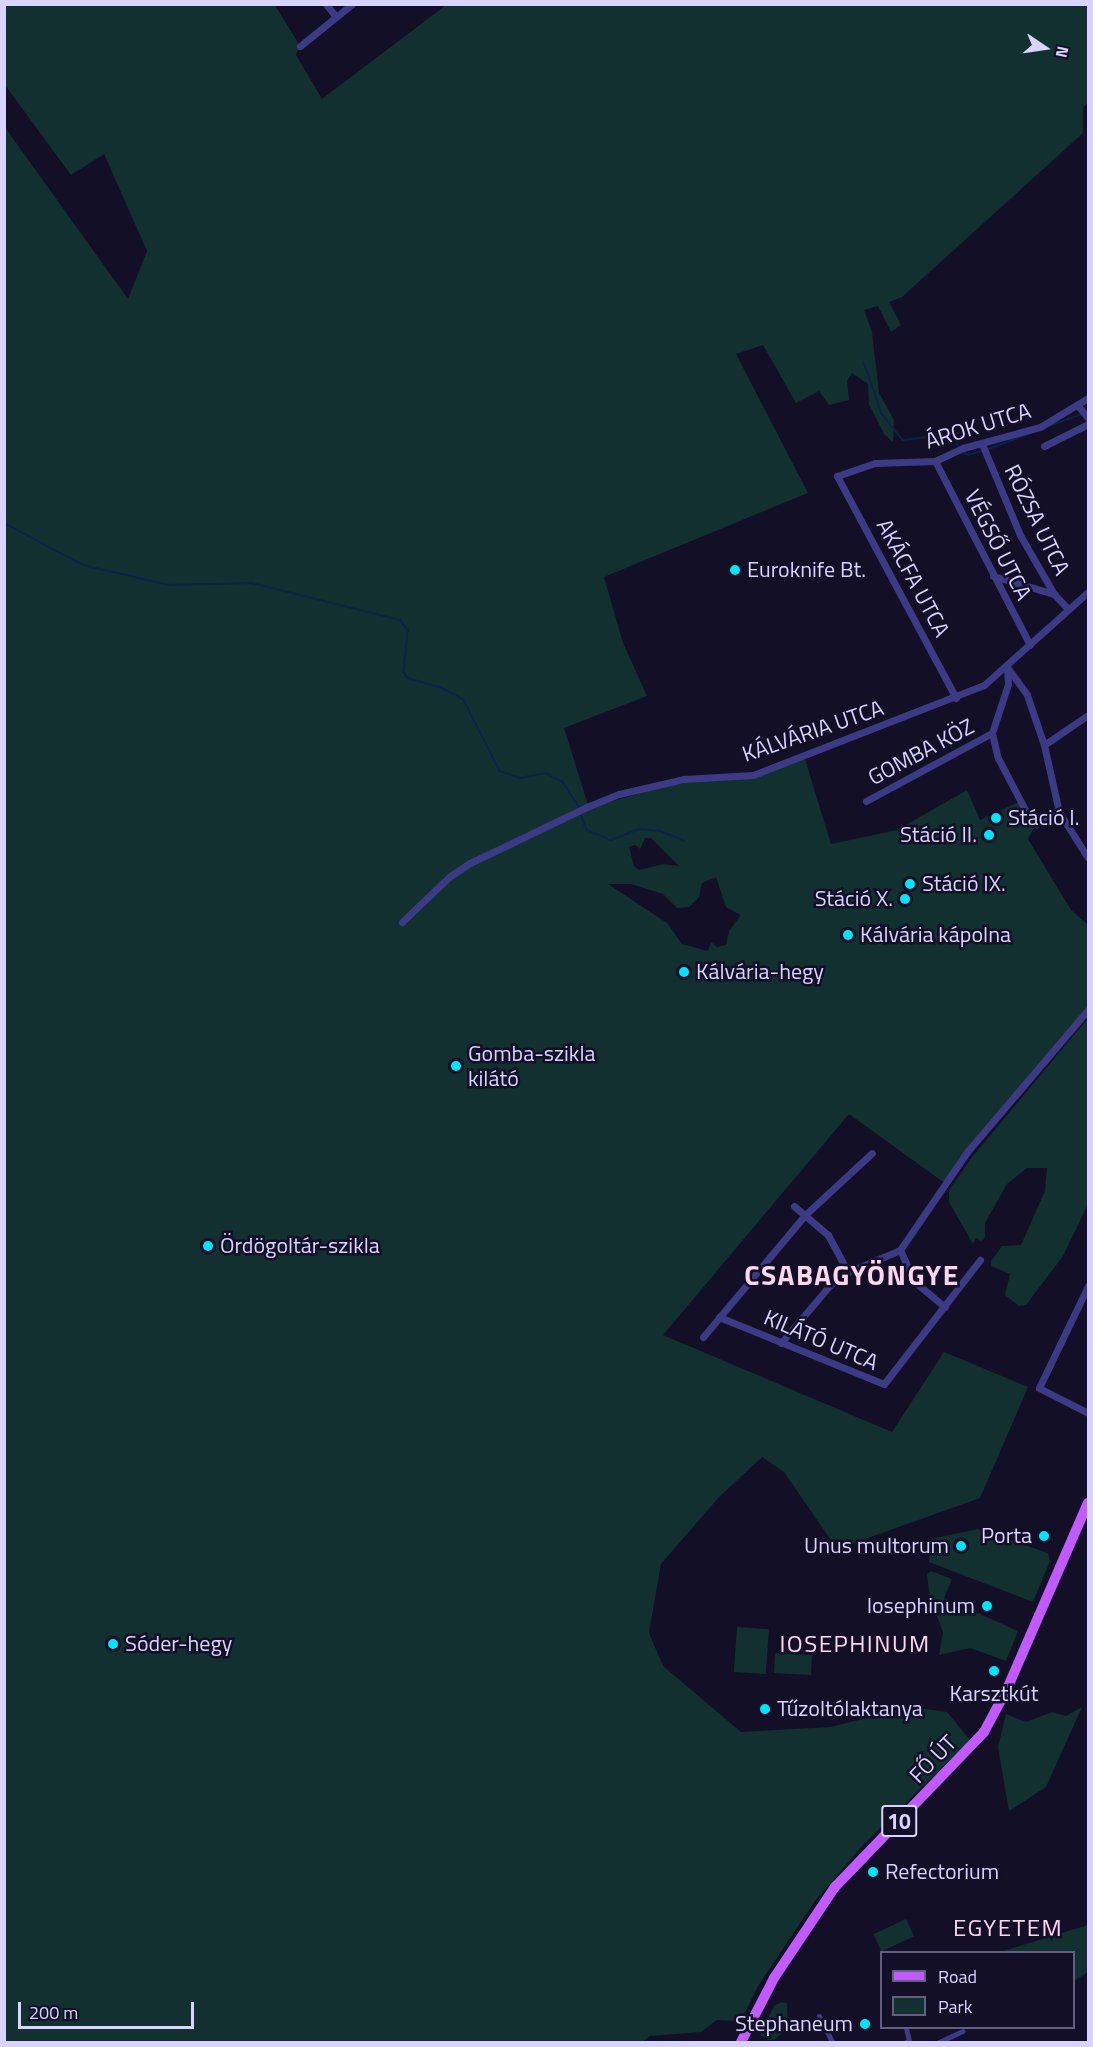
<!DOCTYPE html>
<meta charset="utf-8">
<style>
body{margin:0}
#map{position:relative;width:1093px;height:2047px;overflow:hidden;background:#130f26;font-family:"Titillium Web",sans-serif}
div>[style]{position:absolute}
[style*='--x']{left:calc(var(--x)*1px);top:calc(var(--y)*1px);width:calc(var(--w)*1px);rotate:calc(var(--a)*1deg)}
.green>*{inset:0;background:#12302f;transform-origin:0 0}
.stream>*{height:1.5px;margin:-0.75px;padding:0 0.75px;transform-origin:0.75px;border-radius:0.75px;background:#0c2248}
.pedestrian>*{height:5px;margin:-2.5px;padding:0 2.5px;transform-origin:2.5px;border-radius:2.5px;background:#3d3a85}
.minor>*{height:7px;margin:-3.5px;padding:0 3.5px;transform-origin:3.5px;border-radius:3.5px;background:#3d3a85}
.primary>*{height:10px;margin:-5px;padding:0 5px;transform-origin:5px;border-radius:5px;background:#c25bff}
.dots>*{width:16px;height:16px;translate:-50% -50%;box-sizing:border-box;border:3px solid #130f26;border-radius:50%}
span{translate:-50% -50%;white-space:nowrap;text-align:center;line-height:1.15;-webkit-text-stroke:5px #130f26;paint-order:stroke}
.shield-label span{padding:2px 4px;background:#130f26;border:2px solid;border-radius:4px;-webkit-text-stroke-width:0}
.shield-label{font-size:21px;color:#d9d4ff;font-weight:700}
.street-label{font-size:22px;color:#d9d4ff}
.poi-label{font-size:22px;color:#d9d4ff}
.left{translate:0 -50%;text-align:left}
.right{translate:-100% -50%;text-align:right}
.neighbourhood-label{font-size:24px;color:#ffd6f0;letter-spacing:1.5px}
.district-label{font-size:28px;color:#ffd6f0;font-weight:700;letter-spacing:1.5px}
.frame{position:absolute;inset:0;border:6px solid #d9d4ff;pointer-events:none}
.legend{position:absolute;left:880px;top:1951px;width:195px;height:78px;box-sizing:border-box;background:#130f26;border:2px solid #625e7d;margin:0;padding:8px 10px;list-style:none;font-size:18px;color:#d9d4ff}
.legend li{display:flex;align-items:center;gap:12px;height:30px}
.legend b{width:30px;border:2px solid #625e7d}
.north{position:absolute;left:1015px;top:18px;width:60px;height:60px;-webkit-text-stroke:4px #130f26;paint-order:stroke;rotate:103deg;font-size:16px;font-weight:700;line-height:24px;text-align:center;color:#d9d4ff}
.north::after{content:'';display:block;margin:auto;width:21px;height:27px;background:#d9d4ff;clip-path:polygon(50% 0,100% 100%,50% 72%,0 100%)}
.scale{position:absolute;left:18px;top:2002px;width:176px;height:27px;box-sizing:border-box;border:3px solid #d9d4ff;border-top:0;padding-left:8px;font-size:18px;line-height:21px;white-space:nowrap;color:#d9d4ff;-webkit-text-stroke:4px #130f26;paint-order:stroke}
</style>
<div id="map">
<div class="green">
<div style="clip-path:polygon(evenodd,5px 5px,275px 5px,300px 46px,296px 55px,322px 99px,446px 5px,1088px 5px,1088px 103px,1083px 107px,1083px 133px,902px 297px,889px 302px,901px 325px,891px 332px,878px 306px,864px 310px,872px 332px,879px 393px,894px 420px,893px 442px,884px 434px,869px 404px,868px 384px,852px 373px,847px 381px,849px 400px,829px 405px,819px 391px,796px 403px,763px 345px,736px 354px,808px 493px,604px 577px,623px 643px,647px 696px,564px 728px,589px 808px,669px 785px,765px 773px,805px 759px,831px 844px,897px 830px,967px 790px,980px 820px,1023px 800px,1036px 824px,1028px 839px,1071px 910px,1088px 925px,1088px 1010px,946px 1184px,849px 1114px,663px 1335px,892px 1432px,944px 1352px,1028px 1387px,980px 1498px,837px 1549px,784px 1472px,762px 1457px,719px 1497px,661px 1564px,649px 1633px,663px 1666px,741px 1732px,831px 1727px,910px 1707px,947px 1712px,970px 1740px,863px 1845px,815px 1901px,758px 1986px,741px 2021px,717px 2020px,701px 2032px,650px 2036px,642px 2042px,5px 2042px,4px 126px,128px 299px,147px 251px,104px 154px,71px 175px,5px 85px,5px 5px,645px 838px,651px 838px,679px 866px,663px 864px,639px 870px,634px 866px,629px 847px,635px 845px,640px 849px,645px 838px,5px 5px,716px 877px,726px 907px,741px 915px,729px 931px,726px 945px,717px 947px,711px 942px,708px 951px,682px 944px,667px 923px,608px 884px,631px 884px,663px 894px,677px 908px,689px 907px,699px 897px,702px 883px,716px 877px)"></div>
<div style="clip-path:polygon(1088px 1018px,1088px 1204px,1063px 1256px,1026px 1305px,1019px 1306px,1005px 1295px,1010px 1274px,991px 1266px,991px 1261px,1002px 1246px,1021px 1245px,1045px 1191px,1047px 1168px,1027px 1168px,1007px 1184px,985px 1223px,985px 1237px,981px 1241px,976px 1238px,973px 1244px,949px 1202px,949px 1190px,973px 1156px)"></div>
<div style="clip-path:polygon(978px 1529px,1048px 1553px,1050px 1561px,1033px 1602px,929px 1562px,931px 1539px)"></div>
<div style="clip-path:polygon(931px 1571px,952px 1579px,944px 1598px,1018px 1631px,1006px 1661px,970px 1648px,939px 1655px,943px 1632px,930px 1598px,927px 1574px)"></div>
<div style="left:737px;top:1627px;width:32px;height:45px;rotate:4deg"></div>
<div style="left:775px;top:1653px;width:37px;height:20px;rotate:3deg"></div>
<div style="clip-path:polygon(1082px 1707px,1046px 1787px,1009px 1811px,998px 1747px,1006px 1714px,1026px 1722px,1052px 1712px,1066px 1716px)"></div>
<div style="left:906px;top:1919px;width:19px;height:36px;rotate:65deg"></div>
<div style="clip-path:polygon(1088px 1925px,1088px 1972px,1074px 1981px,1074px 1952px,1000px 1952px)"></div>
<div style="clip-path:polygon(781px 2002px,787px 2003px,788px 2028px,774px 2040px,768px 2040px,760px 2035px,774px 2006px)"></div>
</div>
<div class="stream">
<div style="--x:864;--y:362;--w:55;--a:70.9"></div>
<div style="--x:882;--y:414;--w:33;--a:51"></div>
<div style="--x:903;--y:440;--w:42;--a:-6.8"></div>
<div style="--x:945;--y:435;--w:7;--a:8"></div>
<div style="--x:952;--y:436;--w:13;--a:58"></div>
<div style="--x:986;--y:450;--w:103;--a:-20.6"></div>
<div style="--x:961;--y:451;--w:8;--a:30"></div>
<div style="--x:968;--y:455;--w:15;--a:-16"></div>
<div style="--x:4;--y:523;--w:89;--a:28"></div>
<div style="--x:83;--y:565;--w:88;--a:13.1"></div>
<div style="--x:169;--y:585;--w:83;--a:-1.4"></div>
<div style="--x:252;--y:583;--w:153;--a:14"></div>
<div style="--x:400;--y:620;--w:13;--a:51"></div>
<div style="--x:408;--y:630;--w:42;--a:95.4"></div>
<div style="--x:404;--y:672;--w:7;--a:56"></div>
<div style="--x:408;--y:678;--w:33;--a:16"></div>
<div style="--x:440;--y:687;--w:27;--a:28"></div>
<div style="--x:464;--y:700;--w:80;--a:63.1"></div>
<div style="--x:500;--y:771;--w:21;--a:19"></div>
<div style="--x:520;--y:778;--w:26;--a:-11"></div>
<div style="--x:546;--y:773;--w:19;--a:28"></div>
<div style="--x:563;--y:782;--w:30;--a:57"></div>
<div style="--x:580;--y:812;--w:19;--a:69"></div>
<div style="--x:587;--y:830;--w:26;--a:23"></div>
<div style="--x:611;--y:840;--w:30;--a:-21"></div>
<div style="--x:639;--y:829;--w:22;--a:5"></div>
<div style="--x:661;--y:831;--w:26;--a:23"></div>
</div>
<div class="pedestrian">
<div style="--x:819;--y:2016;--w:29;--a:63"></div>
<div style="--x:906;--y:2042;--w:3;--a:-18"></div>
<div style="--x:909;--y:2041;--w:13;--a:-103"></div>
<div style="--x:939;--y:2042;--w:26;--a:-25"></div>
</div>
<div class="minor">
<div style="--x:326;--y:4;--w:16;--a:52"></div>
<div style="--x:300;--y:46;--w:67;--a:-38.9"></div>
<div style="--x:1079;--y:407;--w:14;--a:51"></div>
<div style="--x:982;--y:444;--w:99;--a:67.3"></div>
<div style="--x:1020;--y:535;--w:68;--a:60"></div>
<div style="--x:1054;--y:594;--w:19;--a:47"></div>
<div style="--x:1044;--y:446;--w:49;--a:-26.6"></div>
<div style="--x:935;--y:461;--w:207;--a:62.7"></div>
<div style="--x:993;--y:576;--w:64;--a:16.4"></div>
<div style="--x:1007;--y:667;--w:34;--a:54"></div>
<div style="--x:1027;--y:695;--w:53;--a:71.2"></div>
<div style="--x:1044;--y:745;--w:69;--a:77.4"></div>
<div style="--x:1059;--y:812;--w:54;--a:57.8"></div>
<div style="--x:1007;--y:669;--w:15;--a:86"></div>
<div style="--x:1008;--y:684;--w:52;--a:108.1"></div>
<div style="--x:992;--y:733;--w:26;--a:77"></div>
<div style="--x:998;--y:758;--w:71;--a:62.4"></div>
<div style="--x:1031;--y:821;--w:6;--a:31"></div>
<div style="--x:1036;--y:824;--w:26;--a:-28"></div>
<div style="--x:956;--y:698;--w:252;--a:-118.2"></div>
<div style="--x:837;--y:476;--w:40;--a:-18.9"></div>
<div style="--x:875;--y:463;--w:60;--a:-1.9"></div>
<div style="--x:935;--y:461;--w:31;--a:-25"></div>
<div style="--x:963;--y:448;--w:80;--a:-15.3"></div>
<div style="--x:1040;--y:427;--w:56;--a:-31.1"></div>
<div style="--x:1044;--y:745;--w:53;--a:-34.3"></div>
<div style="--x:866;--y:801;--w:143;--a:-28.4"></div>
<div style="--x:402;--y:922;--w:65;--a:-43.8"></div>
<div style="--x:449;--y:877;--w:25;--a:-34"></div>
<div style="--x:470;--y:863;--w:132;--a:-25.6"></div>
<div style="--x:589;--y:806;--w:32;--a:-22"></div>
<div style="--x:619;--y:794;--w:67;--a:-13"></div>
<div style="--x:684;--y:779;--w:69;--a:-3.3"></div>
<div style="--x:753;--y:775;--w:248;--a:-21.3"></div>
<div style="--x:984;--y:685;--w:140;--a:-41.8"></div>
<div style="--x:794;--y:1206;--w:45;--a:40.5"></div>
<div style="--x:828;--y:1235;--w:42;--a:61.6"></div>
<div style="--x:900;--y:1250;--w:35;--a:65"></div>
<div style="--x:915;--y:1282;--w:39;--a:40"></div>
<div style="--x:1088;--y:1286;--w:113;--a:115.7"></div>
<div style="--x:1039;--y:1388;--w:55;--a:27"></div>
<div style="--x:719;--y:1317;--w:178;--a:22.1"></div>
<div style="--x:884;--y:1384;--w:157;--a:-52.3"></div>
<div style="--x:703;--y:1337;--w:159;--a:-50.1"></div>
<div style="--x:805;--y:1215;--w:91;--a:-42.8"></div>
<div style="--x:781;--y:1343;--w:75;--a:-49.9"></div>
<div style="--x:829;--y:1286;--w:24;--a:-36"></div>
<div style="--x:848;--y:1272;--w:56;--a:-22.9"></div>
<div style="--x:900;--y:1250;--w:119;--a:-55.6"></div>
<div style="--x:967;--y:1152;--w:187;--a:-49.6"></div>
</div>
<div class="primary">
<div style="--x:741;--y:2042;--w:72;--a:-62.7"></div>
<div style="--x:774;--y:1978;--w:110;--a:-56.2"></div>
<div style="--x:835;--y:1887;--w:215;--a:-46.1"></div>
<div style="--x:984;--y:1732;--w:49;--a:-61.9"></div>
<div style="--x:1007;--y:1689;--w:203;--a:-66.5"></div>
</div>
<div class="dots">
<div style="left:735px;top:570px;background:#00e5ff"></div>
<div style="left:996px;top:818px;background:#00e5ff"></div>
<div style="left:989px;top:835px;background:#00e5ff"></div>
<div style="left:910px;top:884px;background:#00e5ff"></div>
<div style="left:905px;top:899px;background:#00e5ff"></div>
<div style="left:848px;top:935px;background:#00e5ff"></div>
<div style="left:684px;top:972px;background:#00e5ff"></div>
<div style="left:456px;top:1066px;background:#00e5ff"></div>
<div style="left:208px;top:1246px;background:#00e5ff"></div>
<div style="left:1044px;top:1536px;background:#00e5ff"></div>
<div style="left:961px;top:1546px;background:#00e5ff"></div>
<div style="left:987px;top:1606px;background:#00e5ff"></div>
<div style="left:113px;top:1644px;background:#00e5ff"></div>
<div style="left:994px;top:1671px;background:#00e5ff"></div>
<div style="left:765px;top:1709px;background:#00e5ff"></div>
<div style="left:873px;top:1872px;background:#00e5ff"></div>
<div style="left:865px;top:2024px;background:#00e5ff"></div>
</div>
<div class="shield-label">
<span style="left:899px;top:1821px">10</span>
</div>
<div class="street-label">
<span style="left:978px;top:426px;rotate:-17deg">ÁROK UTCA</span>
<span style="left:1037px;top:520px;rotate:64deg">RÓZSA UTCA</span>
<span style="left:998px;top:545px;rotate:63deg">VÉGSŐ UTCA</span>
<span style="left:913px;top:578px;rotate:62deg">AKÁCFA UTCA</span>
<span style="left:813px;top:731px;rotate:-19deg">KÁLVÁRIA UTCA</span>
<span style="left:921px;top:752px;rotate:-28deg">GOMBA KÖZ</span>
<span style="left:821px;top:1340px;rotate:23deg">KILÁTÓ UTCA</span>
<span style="left:933px;top:1759px;rotate:-46deg">FŐ ÚT</span>
</div>
<div class="poi-label">
<span class="left" style="left:747px;top:570px">Euroknife Bt.</span>
<span class="left" style="left:1008px;top:818px">Stáció I.</span>
<span class="right" style="left:977px;top:835px">Stáció II.</span>
<span class="left" style="left:922px;top:884px">Stáció IX.</span>
<span class="right" style="left:893px;top:899px">Stáció X.</span>
<span class="left" style="left:860px;top:935px">Kálvária kápolna</span>
<span class="left" style="left:696px;top:972px">Kálvária-hegy</span>
<span class="left" style="left:468px;top:1066px">Gomba-szikla<br>kilátó</span>
<span class="left" style="left:220px;top:1246px">Ördögoltár-szikla</span>
<span class="right" style="left:1032px;top:1536px">Porta</span>
<span class="right" style="left:949px;top:1546px">Unus multorum</span>
<span class="right" style="left:975px;top:1606px">Iosephinum</span>
<span class="left" style="left:125px;top:1644px">Sóder-hegy</span>
<span style="left:994px;top:1694px">Karsztkút</span>
<span class="left" style="left:777px;top:1709px">Tűzoltólaktanya</span>
<span class="left" style="left:885px;top:1872px">Refectorium</span>
<span class="right" style="left:853px;top:2024px">Stephaneum</span>
</div>
<div class="neighbourhood-label">
<span style="left:855px;top:1644px">IOSEPHINUM</span>
<span style="left:1008px;top:1928px">EGYETEM</span>
</div>
<div class="district-label">
<span style="left:852px;top:1275px">CSABAGYÖNGYE</span>
</div>
<div class="frame"></div>
<ul class="legend">
<li><b style="height:8px;background:#c25bff"></b>Road</li>
<li><b style="height:16px;background:#12302f"></b>Park</li>
</ul>
<div class="north">N</div>
<div class="scale">200 m</div>
</div>
